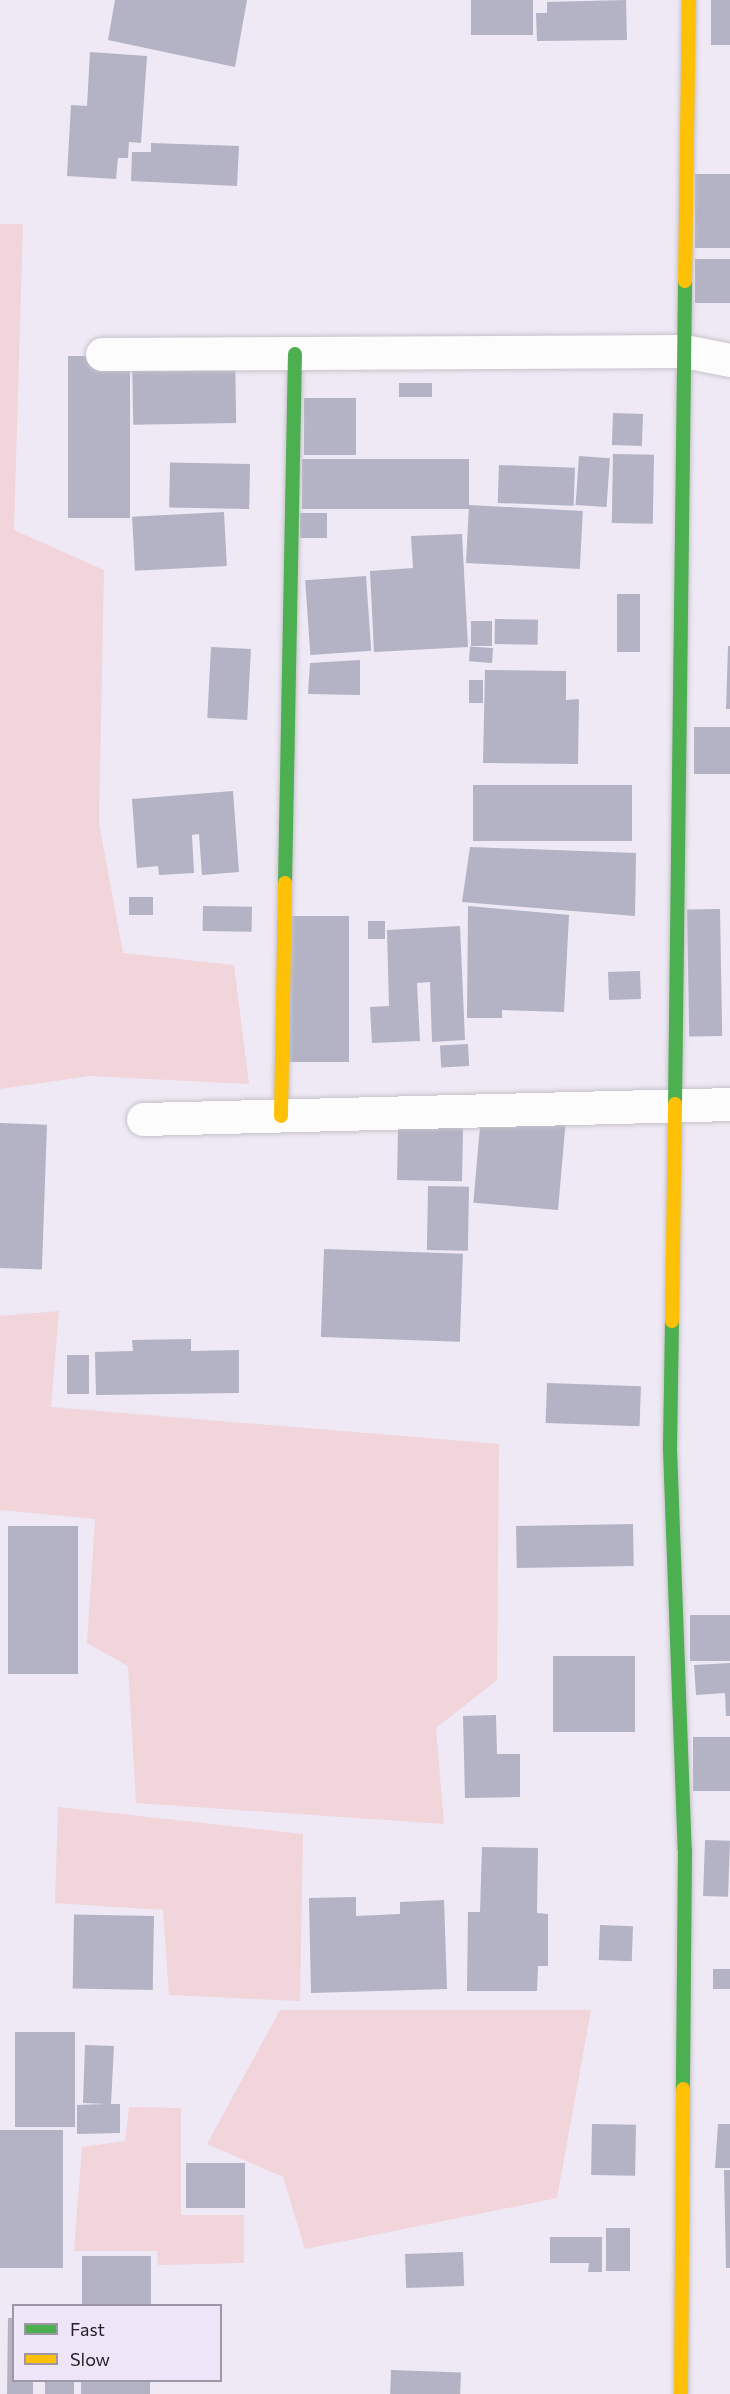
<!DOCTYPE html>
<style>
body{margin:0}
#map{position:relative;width:730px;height:2394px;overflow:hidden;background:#eee9f4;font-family:Commissioner,sans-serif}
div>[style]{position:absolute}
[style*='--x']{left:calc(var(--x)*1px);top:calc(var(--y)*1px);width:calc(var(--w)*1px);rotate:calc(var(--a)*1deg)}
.green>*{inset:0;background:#f2d4db}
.building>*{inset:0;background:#b3b3c5;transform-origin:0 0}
.roads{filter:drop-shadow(0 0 2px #c6c2ca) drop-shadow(0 0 2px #c6c2ca)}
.street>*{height:33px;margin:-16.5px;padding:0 16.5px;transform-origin:16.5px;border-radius:16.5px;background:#fcfcfd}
.fast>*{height:14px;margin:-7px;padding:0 7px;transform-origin:7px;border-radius:7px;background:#4caf50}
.slow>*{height:14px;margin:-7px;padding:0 7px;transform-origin:7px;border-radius:7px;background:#ffc107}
span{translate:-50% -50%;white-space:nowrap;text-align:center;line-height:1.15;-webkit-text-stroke:4.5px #eee5f8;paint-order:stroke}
.legend{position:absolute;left:12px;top:2304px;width:210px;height:78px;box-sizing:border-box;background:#eee5f8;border:2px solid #9e97a5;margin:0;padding:8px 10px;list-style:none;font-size:18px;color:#252128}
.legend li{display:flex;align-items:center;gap:12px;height:30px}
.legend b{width:30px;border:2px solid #9e97a5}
</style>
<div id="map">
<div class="green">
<div style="clip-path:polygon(0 224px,23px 224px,14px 530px,104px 570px,99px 823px,123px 953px,234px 965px,249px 1084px,90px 1076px,0 1089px)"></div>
<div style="clip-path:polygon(59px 1311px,51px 1407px,499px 1444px,497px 1680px,436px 1728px,444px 1824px,136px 1803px,128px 1666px,87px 1643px,95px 1519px,0 1510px,0 1316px)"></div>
<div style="clip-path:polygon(58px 1807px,303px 1834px,300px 2001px,169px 1995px,163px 1910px,55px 1903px)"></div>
<div style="clip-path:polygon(280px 2010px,591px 2010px,557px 2198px,305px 2249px,283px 2177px,207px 2144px)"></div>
<div style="clip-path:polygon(129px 2107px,181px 2108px,181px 2215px,244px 2215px,244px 2263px,158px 2265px,157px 2251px,74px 2251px,82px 2147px,125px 2141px)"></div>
</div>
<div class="building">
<div style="clip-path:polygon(115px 0,247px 0,235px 67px,108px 40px)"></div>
<div style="left:471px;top:0;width:62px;height:35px"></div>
<div style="clip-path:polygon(626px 0,627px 40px,537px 41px,536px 13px,547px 13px,547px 2px)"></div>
<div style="left:711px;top:0;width:19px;height:45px"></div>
<div style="clip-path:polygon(90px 52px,147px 56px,141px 143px,129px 142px,128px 158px,118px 158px,116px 179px,67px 176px,71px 105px,87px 106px)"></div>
<div style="clip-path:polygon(151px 143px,239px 146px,237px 186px,131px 181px,132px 152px,151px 152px)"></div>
<div style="left:695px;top:174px;width:35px;height:74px"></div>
<div style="left:695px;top:259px;width:35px;height:44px"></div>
<div style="left:235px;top:353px;width:70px;height:103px;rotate:89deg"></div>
<div style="left:130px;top:356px;width:162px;height:62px;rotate:90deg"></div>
<div style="left:399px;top:383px;width:33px;height:14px"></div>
<div style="left:304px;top:398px;width:52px;height:57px"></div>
<div style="left:643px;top:414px;width:32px;height:30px;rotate:92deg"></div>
<div style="left:613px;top:454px;width:41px;height:69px;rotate:1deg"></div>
<div style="left:579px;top:456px;width:31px;height:49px;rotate:4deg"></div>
<div style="left:302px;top:459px;width:167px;height:50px"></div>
<div style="left:250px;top:464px;width:45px;height:80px;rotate:91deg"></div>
<div style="left:499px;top:465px;width:76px;height:38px;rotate:2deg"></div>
<div style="left:469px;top:505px;width:114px;height:58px;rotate:3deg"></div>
<div style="left:224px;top:512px;width:54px;height:92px;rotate:87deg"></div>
<div style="left:327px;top:513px;width:25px;height:27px;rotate:90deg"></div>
<div style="clip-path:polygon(462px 534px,468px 647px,374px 652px,370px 571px,413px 568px,411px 536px)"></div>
<div style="left:366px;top:576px;width:75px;height:61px;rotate:86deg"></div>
<div style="left:640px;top:594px;width:58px;height:23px;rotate:90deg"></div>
<div style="left:495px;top:619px;width:43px;height:25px;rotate:1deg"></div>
<div style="left:492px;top:621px;width:25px;height:21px;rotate:90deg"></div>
<div style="clip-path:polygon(728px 646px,730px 646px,730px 709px,726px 709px)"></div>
<div style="left:211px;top:647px;width:40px;height:71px;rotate:3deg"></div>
<div style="left:493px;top:648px;width:15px;height:23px;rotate:94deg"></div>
<div style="clip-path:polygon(360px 660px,360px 695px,308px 694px,310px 663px)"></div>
<div style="clip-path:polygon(485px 670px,566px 671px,566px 700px,579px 699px,578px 764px,483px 763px)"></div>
<div style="left:469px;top:680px;width:14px;height:23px"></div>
<div style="left:730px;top:727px;width:47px;height:36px;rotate:90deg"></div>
<div style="left:473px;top:785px;width:159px;height:56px"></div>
<div style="clip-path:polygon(233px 791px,239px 872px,202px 875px,199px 834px,192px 835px,194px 873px,159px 875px,158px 866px,137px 868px,132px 799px)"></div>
<div style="clip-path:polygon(470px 847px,636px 853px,635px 916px,462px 902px)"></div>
<div style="left:129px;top:897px;width:24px;height:18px"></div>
<div style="left:203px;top:906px;width:49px;height:25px;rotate:1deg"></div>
<div style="clip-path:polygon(468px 906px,569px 915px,564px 1012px,502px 1010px,502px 1018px,467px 1018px)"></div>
<div style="left:720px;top:909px;width:127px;height:33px;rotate:89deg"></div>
<div style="left:289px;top:916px;width:60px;height:146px"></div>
<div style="left:368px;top:921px;width:17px;height:18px"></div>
<div style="clip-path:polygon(460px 926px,465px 1040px,432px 1042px,430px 982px,417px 983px,420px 1041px,372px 1043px,370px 1007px,389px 1006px,387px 930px)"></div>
<div style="left:640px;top:971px;width:28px;height:32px;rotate:88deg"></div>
<div style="left:468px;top:1044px;width:22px;height:28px;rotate:87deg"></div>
<div style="left:481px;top:1115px;width:85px;height:88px;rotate:5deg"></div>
<div style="left:0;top:1123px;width:47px;height:145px;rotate:2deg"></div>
<div style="left:398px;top:1127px;width:65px;height:53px;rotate:1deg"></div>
<div style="left:428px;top:1186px;width:41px;height:64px;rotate:1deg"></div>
<div style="left:324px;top:1249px;width:139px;height:88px;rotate:2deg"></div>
<div style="clip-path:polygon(191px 1339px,191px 1351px,239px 1350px,239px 1393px,96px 1395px,95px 1352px,133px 1351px,132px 1340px)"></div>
<div style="left:67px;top:1355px;width:22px;height:39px"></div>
<div style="left:547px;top:1383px;width:94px;height:40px;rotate:2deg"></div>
<div style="left:633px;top:1524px;width:42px;height:117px;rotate:89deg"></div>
<div style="left:78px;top:1526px;width:148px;height:70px;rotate:90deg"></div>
<div style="left:730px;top:1615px;width:46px;height:40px;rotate:90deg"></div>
<div style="left:553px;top:1656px;width:82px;height:76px"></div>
<div style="clip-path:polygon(730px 1663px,730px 1716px,726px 1716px,725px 1693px,696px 1695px,694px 1665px)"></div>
<div style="clip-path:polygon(496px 1715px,497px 1754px,520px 1754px,520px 1797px,465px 1798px,463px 1716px)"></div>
<div style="left:730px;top:1737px;width:54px;height:37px;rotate:90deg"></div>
<div style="left:705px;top:1840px;width:25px;height:56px;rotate:2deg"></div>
<div style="clip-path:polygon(482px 1847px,538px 1848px,537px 1913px,548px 1914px,548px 1966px,538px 1966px,537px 1991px,467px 1991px,468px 1912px,480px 1912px)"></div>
<div style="clip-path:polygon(356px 1897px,356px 1916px,400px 1914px,400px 1902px,444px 1900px,447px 1989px,311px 1993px,309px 1898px)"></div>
<div style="left:154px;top:1916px;width:74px;height:80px;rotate:91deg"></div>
<div style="left:600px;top:1925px;width:33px;height:35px;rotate:2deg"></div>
<div style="left:713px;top:1969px;width:17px;height:20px"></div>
<div style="left:15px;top:2032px;width:60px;height:95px"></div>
<div style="clip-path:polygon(85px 2045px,114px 2046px,111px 2104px,120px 2104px,120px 2133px,77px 2134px,77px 2105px,106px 2104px,83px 2103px)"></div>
<div style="left:592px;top:2124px;width:44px;height:51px;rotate:1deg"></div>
<div style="clip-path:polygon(718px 2124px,730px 2124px,730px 2168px,715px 2168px)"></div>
<div style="left:63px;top:2130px;width:138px;height:63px;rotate:90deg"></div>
<div style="left:186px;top:2163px;width:59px;height:45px"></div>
<div style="clip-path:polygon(724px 2170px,730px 2170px,730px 2268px,726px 2268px)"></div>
<div style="left:606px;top:2228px;width:24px;height:43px"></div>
<div style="clip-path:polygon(550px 2237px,602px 2237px,602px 2272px,588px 2272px,589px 2263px,550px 2263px)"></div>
<div style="left:463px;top:2252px;width:34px;height:58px;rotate:88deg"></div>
<div style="left:82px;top:2256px;width:69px;height:50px"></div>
<div style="clip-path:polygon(8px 2318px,14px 2318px,14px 2380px,33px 2380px,33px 2394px,7px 2394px)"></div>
<div style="left:391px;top:2370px;width:70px;height:24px;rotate:2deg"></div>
<div style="left:81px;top:2380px;width:69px;height:14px"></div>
<div style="left:74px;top:2382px;width:12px;height:29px;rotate:90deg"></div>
</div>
<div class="roads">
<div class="street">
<div style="--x:102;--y:354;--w:582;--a:-0.3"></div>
<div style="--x:684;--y:351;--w:47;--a:11.1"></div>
<div style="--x:143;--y:1119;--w:587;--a:-1.46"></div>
</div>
<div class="fast">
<div style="--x:285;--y:883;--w:529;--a:-88.92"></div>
<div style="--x:675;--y:1104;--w:823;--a:-89.3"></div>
<div style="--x:672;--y:1321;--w:128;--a:90.9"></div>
<div style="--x:670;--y:1449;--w:401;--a:87.9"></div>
<div style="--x:685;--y:1850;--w:239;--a:90.5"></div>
</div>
<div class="slow">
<div style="--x:685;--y:281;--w:281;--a:-89.2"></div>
<div style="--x:281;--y:1116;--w:233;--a:-89"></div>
<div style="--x:672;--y:1321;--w:217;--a:-89.2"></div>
<div style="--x:681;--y:2394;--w:305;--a:-89.6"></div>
</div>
</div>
<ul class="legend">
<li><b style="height:8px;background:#4caf50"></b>Fast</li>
<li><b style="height:8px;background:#ffc107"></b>Slow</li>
</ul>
</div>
